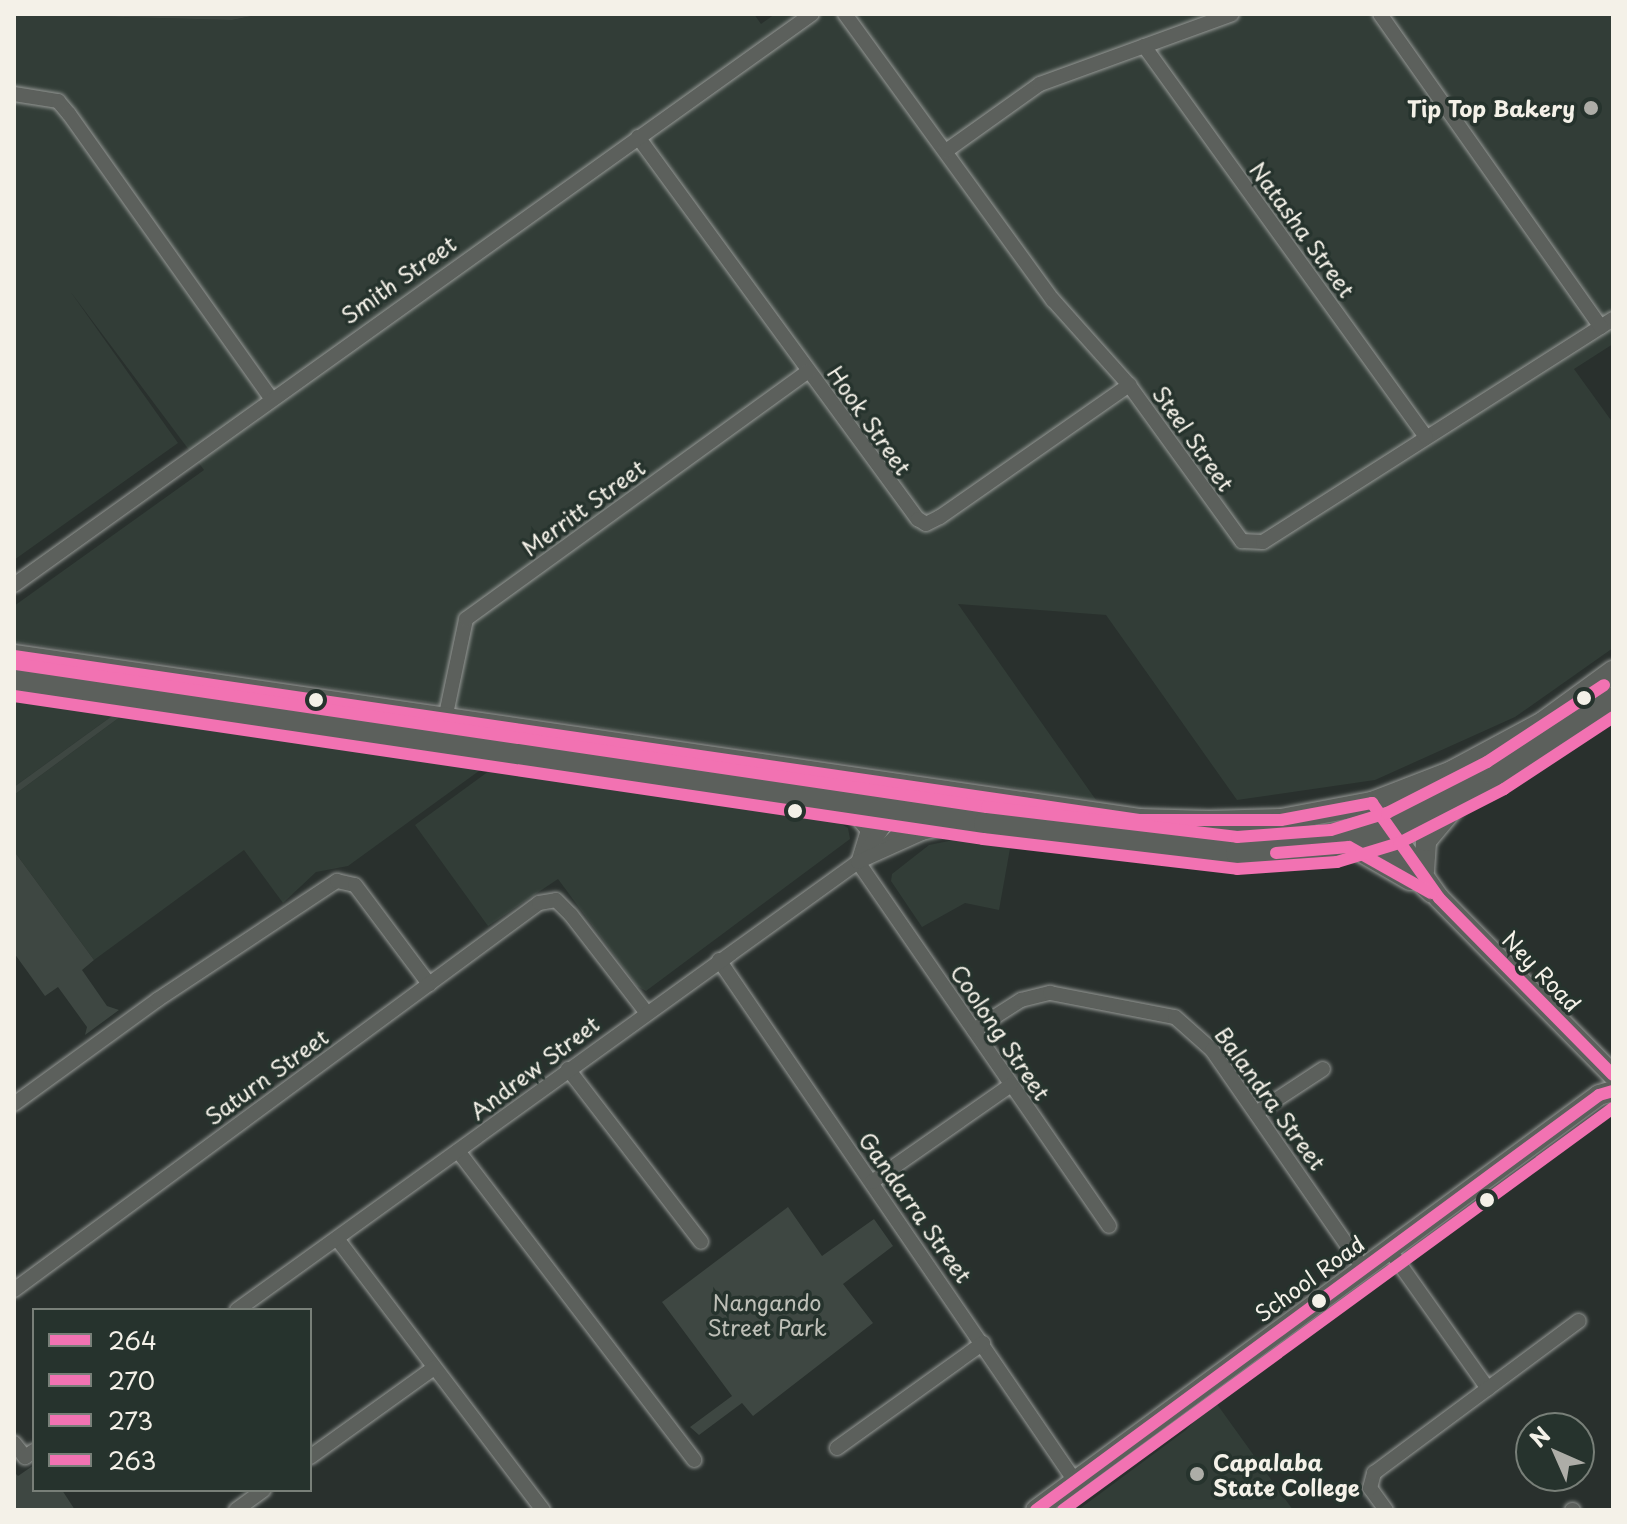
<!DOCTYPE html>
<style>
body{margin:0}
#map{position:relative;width:1627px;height:1524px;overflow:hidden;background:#29302d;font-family:"Playpen Sans",sans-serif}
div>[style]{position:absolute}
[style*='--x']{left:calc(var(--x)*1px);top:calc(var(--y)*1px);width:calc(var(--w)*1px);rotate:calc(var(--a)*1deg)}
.built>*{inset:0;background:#323d37}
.green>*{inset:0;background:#3e4742}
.roads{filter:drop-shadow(0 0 2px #969996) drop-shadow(0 0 2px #969996)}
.street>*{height:14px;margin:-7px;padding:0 7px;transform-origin:7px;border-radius:7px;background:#5c605c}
.secondary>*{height:20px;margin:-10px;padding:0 10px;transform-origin:10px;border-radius:10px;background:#5c605c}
.primary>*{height:22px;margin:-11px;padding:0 11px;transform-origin:11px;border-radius:11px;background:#5c605c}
.bus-1>*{height:12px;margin:-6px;padding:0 6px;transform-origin:6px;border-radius:6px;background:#f272b2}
.bus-2>*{height:12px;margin:-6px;padding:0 6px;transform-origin:6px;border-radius:6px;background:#f272b2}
.bus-3>*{height:12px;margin:-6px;padding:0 6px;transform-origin:6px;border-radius:6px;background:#f272b2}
.bus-4>*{height:12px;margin:-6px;padding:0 6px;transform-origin:6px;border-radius:6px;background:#f272b2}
.dots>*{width:22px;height:22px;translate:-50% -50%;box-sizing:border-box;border:4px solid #26332d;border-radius:50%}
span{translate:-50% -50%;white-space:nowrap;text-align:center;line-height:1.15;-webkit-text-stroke:7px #26332d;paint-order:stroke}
.poi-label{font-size:22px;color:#f4f1e8;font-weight:700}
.right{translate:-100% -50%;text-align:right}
.left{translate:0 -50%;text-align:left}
.street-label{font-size:22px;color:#f4f1e8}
.park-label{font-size:22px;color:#bebfb7}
.frame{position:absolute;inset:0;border:16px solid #f4f1e8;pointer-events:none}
.legend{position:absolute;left:32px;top:1308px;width:280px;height:184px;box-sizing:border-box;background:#26332d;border:2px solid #787f78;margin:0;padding:10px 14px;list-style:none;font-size:24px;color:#f4f1e8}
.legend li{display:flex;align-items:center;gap:16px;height:40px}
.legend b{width:40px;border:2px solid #787f78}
.north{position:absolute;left:1515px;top:1412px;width:80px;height:80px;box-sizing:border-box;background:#26332d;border:2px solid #787f78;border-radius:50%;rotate:315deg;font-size:22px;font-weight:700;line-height:32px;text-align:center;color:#f4f1e8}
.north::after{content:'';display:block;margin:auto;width:28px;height:36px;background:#adada7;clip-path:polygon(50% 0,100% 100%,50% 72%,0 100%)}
</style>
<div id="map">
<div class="built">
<div style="clip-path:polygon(14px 14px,232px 20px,262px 14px,754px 14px,761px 24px,775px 14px,1613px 14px,1613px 344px,1574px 369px,1613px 423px,1613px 648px,1515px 717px,1375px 780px,1237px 800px,1106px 615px,958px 604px,1096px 800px,14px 642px,14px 606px,204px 470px,70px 291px,178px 443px,14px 560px)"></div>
<div style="clip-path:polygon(14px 701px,112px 716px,14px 787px)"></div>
<div style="clip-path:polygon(120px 717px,483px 768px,348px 866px,316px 872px,283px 903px,244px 850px,94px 960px,14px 851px,14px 795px)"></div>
<div style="clip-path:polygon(489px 771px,838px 822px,848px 828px,850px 839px,646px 991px,637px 986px,558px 879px,488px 926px,415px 825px)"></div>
<div style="clip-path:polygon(968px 837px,1011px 843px,999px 910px,965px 903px,922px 927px,891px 881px,892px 874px,929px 845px)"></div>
<div style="clip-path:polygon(1214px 1400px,1293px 1510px,1078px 1510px,1186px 1430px)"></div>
</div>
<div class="green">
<div style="clip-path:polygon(14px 14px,262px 14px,232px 20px)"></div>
<div style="clip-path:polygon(112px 716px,120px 717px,14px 795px,14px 787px)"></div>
<div style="clip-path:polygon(14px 851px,94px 960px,82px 970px,107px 1006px,119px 1010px,85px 1035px,87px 1027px,58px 987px,45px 996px,14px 953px)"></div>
<div style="clip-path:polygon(788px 1207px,822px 1256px,874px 1219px,893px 1246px,843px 1284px,873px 1323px,753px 1416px,742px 1403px,699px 1435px,690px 1427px,732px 1396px,662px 1302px)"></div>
<div style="clip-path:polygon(34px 1465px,34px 1490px,62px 1490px,75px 1510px,14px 1510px,14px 1472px,18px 1476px)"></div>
</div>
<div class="roads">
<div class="street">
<div style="--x:845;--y:14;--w:354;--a:54"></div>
<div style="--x:1053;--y:300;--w:114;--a:48.2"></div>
<div style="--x:1129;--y:385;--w:193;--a:54.1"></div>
<div style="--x:1242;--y:541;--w:21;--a:3"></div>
<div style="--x:1263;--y:542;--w:415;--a:-32.5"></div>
<div style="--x:1380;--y:14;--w:383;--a:54.8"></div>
<div style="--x:1144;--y:46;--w:482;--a:54.2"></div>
<div style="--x:14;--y:94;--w:45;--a:9"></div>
<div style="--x:58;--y:101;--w:17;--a:50"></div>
<div style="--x:69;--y:114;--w:347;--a:54.6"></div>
<div style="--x:638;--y:137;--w:474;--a:53.8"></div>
<div style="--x:918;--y:519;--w:9;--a:32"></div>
<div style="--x:926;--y:524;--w:16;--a:-27"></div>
<div style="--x:940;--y:517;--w:231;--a:-34.9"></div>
<div style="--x:946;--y:151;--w:115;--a:-35.5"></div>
<div style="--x:1040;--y:84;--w:204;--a:-20"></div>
<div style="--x:14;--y:585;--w:981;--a:-35.59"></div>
<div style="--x:445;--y:719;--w:102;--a:-78.1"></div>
<div style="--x:466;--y:619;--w:422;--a:-35.9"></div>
<div style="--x:846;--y:805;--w:33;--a:49"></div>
<div style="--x:868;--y:830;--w:34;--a:107"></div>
<div style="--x:886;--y:846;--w:25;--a:-45"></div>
<div style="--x:904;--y:828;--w:18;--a:-68"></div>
<div style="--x:864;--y:855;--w:56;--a:-55.2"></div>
<div style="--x:858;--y:862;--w:442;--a:55.4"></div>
<div style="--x:719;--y:960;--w:631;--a:55.66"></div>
<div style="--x:974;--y:1030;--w:56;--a:-32.6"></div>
<div style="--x:1021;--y:1000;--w:30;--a:-14"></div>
<div style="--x:1050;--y:993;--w:127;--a:10.9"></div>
<div style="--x:1175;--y:1017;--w:50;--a:41.7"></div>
<div style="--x:1212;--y:1050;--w:265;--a:55.3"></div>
<div style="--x:568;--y:1069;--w:218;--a:52.4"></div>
<div style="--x:14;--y:1104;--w:177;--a:-36"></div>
<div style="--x:157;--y:1000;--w:216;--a:-33.5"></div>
<div style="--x:337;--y:881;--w:18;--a:13"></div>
<div style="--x:355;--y:885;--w:124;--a:53.2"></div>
<div style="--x:1256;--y:1113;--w:80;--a:-33.3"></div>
<div style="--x:458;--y:1151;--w:389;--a:52.6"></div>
<div style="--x:872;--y:1182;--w:169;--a:-34.9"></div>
<div style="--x:338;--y:1240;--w:339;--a:52.8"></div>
<div style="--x:1389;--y:1249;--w:171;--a:54.7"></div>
<div style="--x:14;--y:1290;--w:652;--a:-36.4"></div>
<div style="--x:539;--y:903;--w:17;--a:-10"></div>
<div style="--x:556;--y:900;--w:21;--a:45"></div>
<div style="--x:571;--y:915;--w:123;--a:52.3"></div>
<div style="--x:237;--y:1310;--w:766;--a:-35.81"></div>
<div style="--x:858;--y:862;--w:70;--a:-24.4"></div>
<div style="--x:922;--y:833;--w:36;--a:-13"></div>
<div style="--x:14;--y:1443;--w:18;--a:52"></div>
<div style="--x:25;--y:1457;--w:11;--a:-34"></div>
<div style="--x:837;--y:1448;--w:180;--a:-35.7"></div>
<div style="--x:310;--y:1457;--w:153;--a:-35.7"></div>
<div style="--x:236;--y:1510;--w:34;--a:-36"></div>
<div style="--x:1386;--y:1510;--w:27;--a:-126"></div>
<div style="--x:1370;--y:1488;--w:16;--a:-75"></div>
<div style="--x:1374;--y:1473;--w:255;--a:-36.6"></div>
<div style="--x:1572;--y:1510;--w:1;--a:0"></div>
</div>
<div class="secondary">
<div style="--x:1372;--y:803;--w:116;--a:54.8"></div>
<div style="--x:1439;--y:898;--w:248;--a:45.5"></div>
<div style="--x:1375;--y:819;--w:44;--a:62.9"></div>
<div style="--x:1395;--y:858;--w:51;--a:43.4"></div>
<div style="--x:1335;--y:846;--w:23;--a:10"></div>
<div style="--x:1358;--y:850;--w:60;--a:30"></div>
<div style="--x:1424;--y:871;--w:30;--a:-86"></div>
<div style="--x:1426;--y:841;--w:65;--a:-50"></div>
<div style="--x:1036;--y:1510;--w:699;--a:-36.39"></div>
<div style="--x:1599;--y:1095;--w:15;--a:-16"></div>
</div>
<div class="primary">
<div style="--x:14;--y:656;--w:1137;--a:8.29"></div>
<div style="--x:1139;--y:820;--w:70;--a:1.6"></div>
<div style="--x:1209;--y:822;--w:72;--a:-1.6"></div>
<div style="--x:1281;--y:820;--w:93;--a:-10.6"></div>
<div style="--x:1372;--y:803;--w:86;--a:-21.2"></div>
<div style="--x:1452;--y:772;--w:103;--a:-28.3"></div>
<div style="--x:1543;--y:723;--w:87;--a:-36.1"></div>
<div style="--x:14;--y:680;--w:981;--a:8.38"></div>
<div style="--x:985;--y:823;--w:254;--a:6.8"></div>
<div style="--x:1237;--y:853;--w:97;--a:-4.1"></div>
<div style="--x:1334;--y:846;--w:62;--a:-17"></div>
<div style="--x:1393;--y:828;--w:114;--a:-27"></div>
<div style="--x:1495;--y:776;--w:141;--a:-33.5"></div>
</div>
</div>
<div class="bus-1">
<div style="--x:14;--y:656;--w:1137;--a:8.29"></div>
<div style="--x:1139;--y:820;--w:142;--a:0"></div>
<div style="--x:1281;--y:820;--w:93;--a:-10.6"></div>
<div style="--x:1372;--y:803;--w:116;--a:54.8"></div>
<div style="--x:1439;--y:898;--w:248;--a:45.5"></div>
<div style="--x:1276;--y:853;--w:73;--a:-4.7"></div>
<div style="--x:1349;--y:847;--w:94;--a:29.3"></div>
<div style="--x:1036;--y:1510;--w:699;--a:-36.39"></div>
<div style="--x:1599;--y:1095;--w:15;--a:-16"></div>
</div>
<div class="bus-2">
<div style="--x:14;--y:696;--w:979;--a:8.39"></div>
<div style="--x:983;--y:839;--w:256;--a:6.7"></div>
<div style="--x:1237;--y:869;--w:100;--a:-4"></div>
<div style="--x:1337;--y:862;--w:65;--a:-17"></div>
<div style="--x:1399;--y:843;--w:118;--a:-27.2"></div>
<div style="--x:1504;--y:789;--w:131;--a:-33.4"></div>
</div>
<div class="bus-3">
<div style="--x:16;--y:664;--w:981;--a:8.38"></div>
<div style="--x:987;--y:807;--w:252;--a:6.8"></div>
<div style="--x:1237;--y:837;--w:94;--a:-4.3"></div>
<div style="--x:1331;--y:830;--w:59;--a:-16.9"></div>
<div style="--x:1387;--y:813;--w:112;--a:-27"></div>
<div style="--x:1487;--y:762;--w:140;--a:-33.3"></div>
</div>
<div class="bus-4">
<div style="--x:1063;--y:1510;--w:681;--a:-36.16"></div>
</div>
<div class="dots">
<div style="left:1591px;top:108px;background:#adada7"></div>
<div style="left:1584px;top:698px;background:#f4f1e8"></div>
<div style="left:316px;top:700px;background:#f4f1e8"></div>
<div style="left:795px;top:811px;background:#f4f1e8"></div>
<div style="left:1487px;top:1200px;background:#f4f1e8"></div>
<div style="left:1319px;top:1301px;background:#f4f1e8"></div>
<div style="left:1197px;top:1474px;background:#adada7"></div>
</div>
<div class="poi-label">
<span class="right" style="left:1575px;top:108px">Tip Top Bakery</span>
<span class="left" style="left:1213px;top:1474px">Capalaba<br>State College</span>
</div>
<div class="street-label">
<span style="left:1303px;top:229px;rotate:54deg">Natasha Street</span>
<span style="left:398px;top:279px;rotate:-35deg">Smith Street</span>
<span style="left:870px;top:420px;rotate:55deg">Hook Street</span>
<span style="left:1194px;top:438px;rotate:55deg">Steel Street</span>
<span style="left:583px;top:507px;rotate:-36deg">Merritt Street</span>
<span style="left:1542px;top:971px;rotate:46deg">Ney Road</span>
<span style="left:1001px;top:1032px;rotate:56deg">Coolong Street</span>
<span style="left:534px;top:1067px;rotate:-37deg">Andrew Street</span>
<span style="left:266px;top:1076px;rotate:-36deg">Saturn Street</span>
<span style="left:1271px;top:1098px;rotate:54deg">Balandra Street</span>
<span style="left:916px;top:1207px;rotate:55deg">Gandarra Street</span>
<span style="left:1309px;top:1278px;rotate:-36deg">School Road</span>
</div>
<div class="park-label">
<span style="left:767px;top:1314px">Nangando<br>Street Park</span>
</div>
<div class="frame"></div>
<ul class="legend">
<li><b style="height:10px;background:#f272b2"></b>264</li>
<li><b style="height:10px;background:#f272b2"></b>270</li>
<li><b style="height:10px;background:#f272b2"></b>273</li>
<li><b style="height:10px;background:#f272b2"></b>263</li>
</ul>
<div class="north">N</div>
</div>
